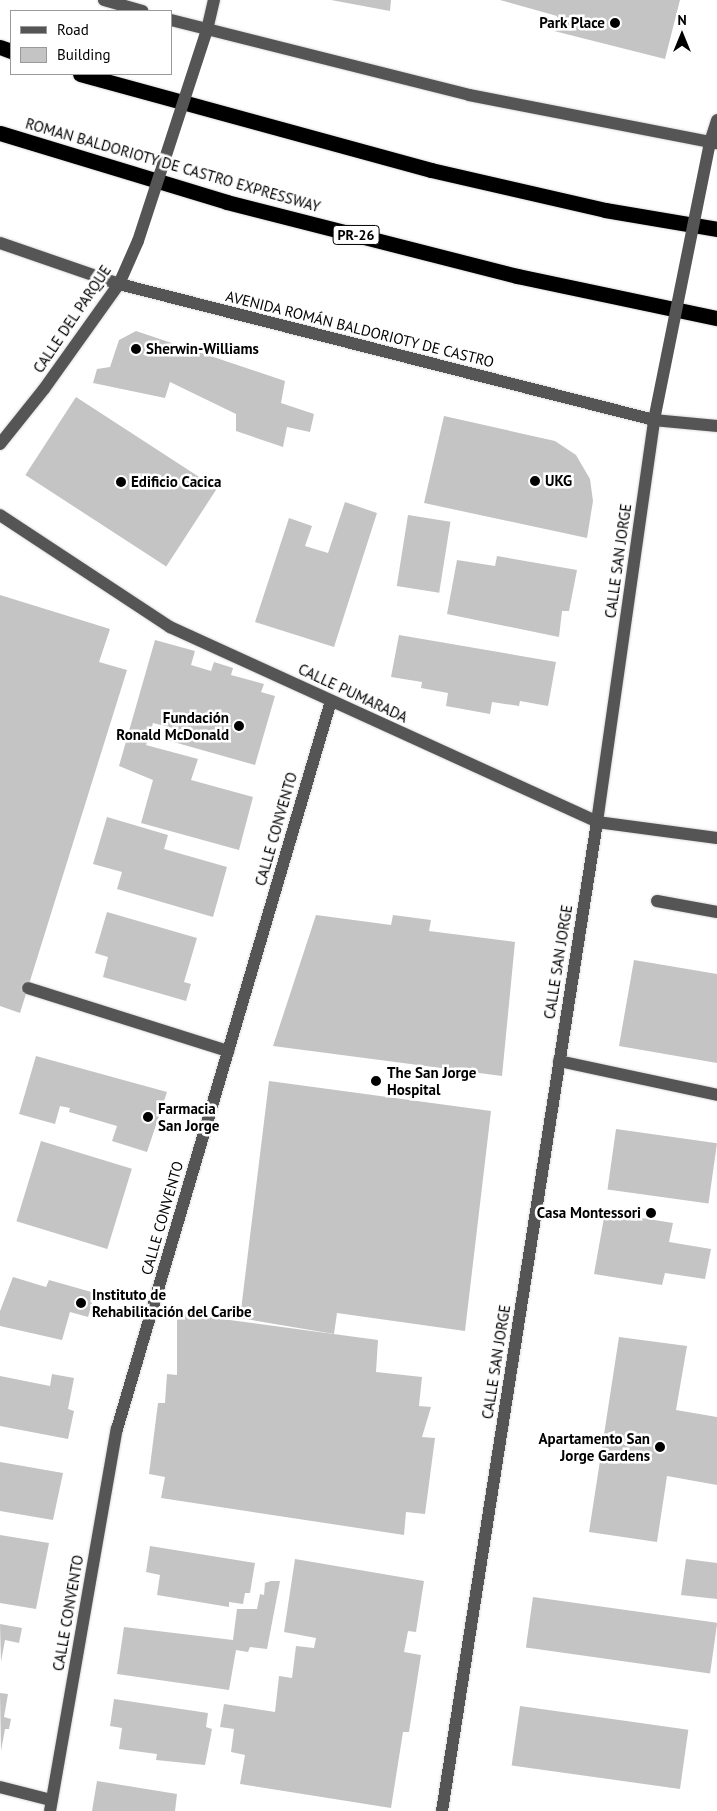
<!DOCTYPE html>
<meta charset="utf-8">
<style>
body{margin:0}
#map{position:relative;width:717px;height:1811px;overflow:hidden;background:#fff;font-family:"PT Sans",sans-serif}
div>[style]{position:absolute}
[style*='--x']{left:calc(var(--x)*1px);top:calc(var(--y)*1px);width:calc(var(--w)*1px);rotate:calc(var(--a)*1deg)}
.building>*{inset:0;background:#c4c4c4;transform-origin:0 0}
.roads{filter:drop-shadow(0 0 1px #dbdbdb) drop-shadow(0 0 1px #dbdbdb)}
.minor>*{height:12px;margin:-6px;padding:0 6px;transform-origin:6px;border-radius:6px;background:#555}
.highway>*{height:15px;margin:-7.5px;padding:0 7.5px;transform-origin:7.5px;border-radius:7.5px;background:#000}
.minor-bridge>*{height:12px;margin:-6px;padding:0 6px;transform-origin:6px;border-radius:6px;background:#555}
.dots>*{width:14px;height:14px;translate:-50% -50%;box-sizing:border-box;border:2px solid #fff;border-radius:50%}
span{translate:-50% -50%;white-space:nowrap;text-align:center;line-height:1.15;-webkit-text-stroke:5px #fff;paint-order:stroke}
.shield-label span{padding:1px 4px;background:#fff;border:1px solid;border-radius:4px;-webkit-text-stroke-width:0}
.shield-label{font-size:14px;color:#000;font-weight:700}
.poi-label{font-size:15px;color:#000;font-weight:700}
.right{translate:-100% -50%;text-align:right}
.left{translate:0 -50%;text-align:left}
.street-label{font-size:15px;color:#000}
.legend{position:absolute;left:10px;top:10px;width:162px;height:65px;box-sizing:border-box;background:#fff;border:1px solid #999;margin:0;padding:6px 9px;list-style:none;font-size:15px;color:#000}
.legend li{display:flex;align-items:center;gap:10px;height:25px}
.legend b{width:25px;border:1px solid #999}
.north{position:absolute;left:657px;top:10px;width:50px;height:50px;-webkit-text-stroke:4px #fff;paint-order:stroke;rotate:0deg;font-size:14px;font-weight:700;line-height:20px;text-align:center;color:#000}
.north::after{content:'';display:block;margin:auto;width:18px;height:22px;background:#000;clip-path:polygon(50% 0,100% 100%,50% 72%,0 100%)}
</style>
<div id="map">
<div class="building">
<div style="clip-path:polygon(331px 0,391px 0,390px 11px)"></div>
<div style="clip-path:polygon(500px 0,680px 0,665px 59px,554px 31px,557px 16px)"></div>
<div style="clip-path:polygon(136px 331px,285px 381px,281px 403px,314px 414px,310px 432px,287px 427px,283px 447px,236px 431px,236px 414px,170px 382px,165px 398px,93px 383px,97px 369px,110px 367px,119px 340px)"></div>
<div style="left:76px;top:397px;width:168px;height:93px;rotate:33deg"></div>
<div style="clip-path:polygon(444px 416px,555px 441px,576px 455px,590px 479px,593px 501px,587px 538px,424px 503px)"></div>
<div style="clip-path:polygon(345px 502px,377px 513px,334px 647px,255px 622px,289px 518px,312px 526px,305px 546px,328px 553px)"></div>
<div style="left:408px;top:515px;width:43px;height:72px;rotate:9deg"></div>
<div style="clip-path:polygon(497px 556px,577px 570px,569px 611px,562px 611px,559px 637px,447px 614px,457px 560px,495px 566px)"></div>
<div style="clip-path:polygon(0 595px,110px 629px,99px 662px,127px 670px,20px 1013px,0 1006px)"></div>
<div style="clip-path:polygon(399px 635px,556px 662px,548px 706px,520px 701px,519px 706px,492px 702px,490px 714px,446px 706px,448px 693px,421px 688px,422px 682px,391px 677px)"></div>
<div style="clip-path:polygon(155px 640px,195px 651px,191px 665px,211px 671px,214px 662px,233px 668px,231px 675px,264px 684px,261px 692px,275px 696px,255px 765px,170px 741px,173px 728px,153px 723px,146px 745px,198px 759px,191px 780px,253px 797px,239px 850px,141px 823px,153px 780px,119px 766px)"></div>
<div style="clip-path:polygon(107px 817px,168px 835px,164px 849px,227px 867px,213px 917px,117px 889px,122px 872px,93px 864px)"></div>
<div style="clip-path:polygon(107px 912px,197px 938px,184px 982px,191px 984px,186px 1001px,103px 977px,108px 957px,95px 953px)"></div>
<div style="clip-path:polygon(316px 915px,391px 925px,393px 915px,431px 920px,429px 931px,515px 942px,502px 1076px,273px 1046px)"></div>
<div style="clip-path:polygon(634px 960px,717px 974px,717px 1063px,619px 1046px)"></div>
<div style="clip-path:polygon(36px 1056px,167px 1092px,147px 1152px,112px 1141px,117px 1126px,69px 1112px,70px 1108px,60px 1106px,55px 1124px,19px 1114px)"></div>
<div style="clip-path:polygon(269px 1081px,491px 1111px,465px 1331px,337px 1313px,334px 1334px,240px 1318px)"></div>
<div style="left:616px;top:1129px;width:102px;height:61px;rotate:8deg"></div>
<div style="left:41px;top:1141px;width:95px;height:84px;rotate:17deg"></div>
<div style="clip-path:polygon(605px 1212px,673px 1223px,669px 1242px,711px 1249px,705px 1279px,665px 1273px,662px 1285px,594px 1274px)"></div>
<div style="clip-path:polygon(13px 1277px,46px 1287px,49px 1280px,95px 1293px,88px 1317px,70px 1312px,62px 1340px,0 1326px,0 1311px)"></div>
<div style="clip-path:polygon(177px 1313px,378px 1340px,376px 1372px,422px 1377px,419px 1406px,431px 1407px,422px 1437px,435px 1438px,425px 1514px,406px 1512px,404px 1535px,161px 1498px,165px 1477px,149px 1474px,158px 1403px,165px 1403px,167px 1374px,177px 1375px)"></div>
<div style="clip-path:polygon(619px 1337px,687px 1346px,676px 1410px,717px 1417px,717px 1485px,667px 1476px,657px 1542px,589px 1532px)"></div>
<div style="clip-path:polygon(52px 1374px,74px 1378px,68px 1409px,74px 1411px,68px 1439px,0 1426px,0 1376px,50px 1386px)"></div>
<div style="clip-path:polygon(0 1462px,63px 1473px,53px 1520px,0 1511px)"></div>
<div style="clip-path:polygon(0 1535px,49px 1543px,36px 1609px,0 1603px)"></div>
<div style="clip-path:polygon(150px 1546px,255px 1563px,250px 1593px,245px 1593px,243px 1604px,229px 1602px,229px 1607px,157px 1595px,160px 1575px,146px 1572px)"></div>
<div style="clip-path:polygon(295px 1559px,424px 1581px,416px 1632px,408px 1631px,404px 1652px,421px 1655px,409px 1732px,403px 1732px,391px 1808px,240px 1784px,245px 1755px,231px 1752px,234px 1729px,220px 1727px,224px 1704px,275px 1712px,279px 1676px,292px 1678px,296px 1646px,314px 1648px,316px 1638px,284px 1632px)"></div>
<div style="clip-path:polygon(686px 1559px,717px 1563px,717px 1599px,681px 1595px)"></div>
<div style="clip-path:polygon(271px 1581px,280px 1581px,267px 1649px,250px 1647px,248px 1652px,236px 1650px,229px 1690px,117px 1674px,124px 1627px,233px 1640px,237px 1609px,257px 1609px,260px 1594px,264px 1595px,265px 1583px)"></div>
<div style="left:533px;top:1597px;width:186px;height:51px;rotate:8deg"></div>
<div style="clip-path:polygon(0 1624px,22px 1628px,19px 1643px,5px 1640px,1px 1662px)"></div>
<div style="clip-path:polygon(0 1693px,8px 1694px,4px 1717px,11px 1719px,9px 1729px,5px 1729px,1px 1751px)"></div>
<div style="clip-path:polygon(114px 1699px,208px 1713px,206px 1727px,212px 1729px,205px 1765px,156px 1760px,157px 1754px,119px 1749px,122px 1728px,110px 1726px)"></div>
<div style="left:520px;top:1706px;width:170px;height:60px;rotate:8deg"></div>
<div style="clip-path:polygon(97px 1781px,177px 1794px,175px 1811px,92px 1811px)"></div>
</div>
<div class="roads">
<div class="minor">
<div style="--x:104;--y:0;--w:40;--a:16"></div>
<div style="--x:171;--y:20;--w:307;--a:14.1"></div>
<div style="--x:469;--y:95;--w:253;--a:11"></div>
<div style="--x:207;--y:30;--w:31;--a:-77"></div>
<div style="--x:710;--y:142;--w:23;--a:-72"></div>
<div style="--x:0;--y:243;--w:126;--a:19"></div>
<div style="--x:119;--y:284;--w:552;--a:14.26"></div>
<div style="--x:654;--y:420;--w:63;--a:5.4"></div>
<div style="--x:0;--y:444;--w:70;--a:-51.3"></div>
<div style="--x:44;--y:389;--w:129;--a:-54.5"></div>
<div style="--x:0;--y:515;--w:204;--a:33.4"></div>
<div style="--x:170;--y:627;--w:469;--a:24.5"></div>
<div style="--x:597;--y:822;--w:121;--a:7.6"></div>
<div style="--x:657;--y:901;--w:61;--a:10.4"></div>
<div style="--x:28;--y:988;--w:210;--a:17.5"></div>
<div style="--x:559;--y:1061;--w:162;--a:12.1"></div>
<div style="--x:0;--y:1787;--w:53;--a:14.3"></div>
<div style="--x:50;--y:1811;--w:388;--a:-80.1"></div>
<div style="--x:117;--y:1429;--w:759;--a:-73.62"></div>
<div style="--x:442;--y:1811;--w:1001;--a:-81.09"></div>
<div style="--x:597;--y:822;--w:406;--a:-81.9"></div>
</div>
<div class="highway">
<div style="--x:0;--y:47;--w:12;--a:20"></div>
<div style="--x:80;--y:74;--w:364;--a:15.3"></div>
<div style="--x:431;--y:170;--w:179;--a:12.9"></div>
<div style="--x:605;--y:210;--w:114;--a:9.6"></div>
<div style="--x:0;--y:133;--w:237;--a:16.9"></div>
<div style="--x:227;--y:202;--w:299;--a:14.3"></div>
<div style="--x:517;--y:276;--w:204;--a:11.9"></div>
</div>
</div>
<div class="minor-bridge">
<div style="--x:119;--y:284;--w:47;--a:-66.2"></div>
<div style="--x:138;--y:241;--w:222;--a:-71.9"></div>
<div style="--x:654;--y:420;--w:284;--a:-78.6"></div>
</div>
<div class="dots">
<div style="left:615px;top:23px;background:#000"></div>
<div style="left:136px;top:349px;background:#000"></div>
<div style="left:535px;top:481px;background:#000"></div>
<div style="left:121px;top:482px;background:#000"></div>
<div style="left:239px;top:726px;background:#000"></div>
<div style="left:376px;top:1081px;background:#000"></div>
<div style="left:148px;top:1117px;background:#000"></div>
<div style="left:651px;top:1213px;background:#000"></div>
<div style="left:81px;top:1303px;background:#000"></div>
<div style="left:660px;top:1447px;background:#000"></div>
</div>
<div class="shield-label">
<span style="left:356px;top:235px">PR-26</span>
</div>
<div class="poi-label">
<span class="right" style="left:605px;top:23px">Park Place</span>
<span class="left" style="left:146px;top:349px">Sherwin-Williams</span>
<span class="left" style="left:545px;top:481px">UKG</span>
<span class="left" style="left:131px;top:482px">Edificio Cacica</span>
<span class="right" style="left:229px;top:726px">Fundación<br>Ronald McDonald</span>
<span class="left" style="left:387px;top:1081px">The San Jorge<br>Hospital</span>
<span class="left" style="left:158px;top:1117px">Farmacia<br>San Jorge</span>
<span class="right" style="left:641px;top:1213px">Casa Montessori</span>
<span class="left" style="left:92px;top:1303px">Instituto de<br>Rehabilitación del Caribe</span>
<span class="right" style="left:650px;top:1447px">Apartamento San<br>Jorge Gardens</span>
</div>
<div class="street-label">
<span style="left:173px;top:165px;rotate:16deg">ROMAN BALDORIOTY DE CASTRO EXPRESSWAY</span>
<span style="left:72px;top:319px;rotate:-56deg">CALLE DEL PARQUE</span>
<span style="left:360px;top:329px;rotate:14deg">AVENIDA ROMÁN BALDORIOTY DE CASTRO</span>
<span style="left:618px;top:561px;rotate:-82deg">CALLE SAN JORGE</span>
<span style="left:353px;top:693px;rotate:25deg">CALLE PUMARADA</span>
<span style="left:276px;top:829px;rotate:-74deg">CALLE CONVENTO</span>
<span style="left:558px;top:962px;rotate:-81deg">CALLE SAN JORGE</span>
<span style="left:162px;top:1218px;rotate:-74deg">CALLE CONVENTO</span>
<span style="left:496px;top:1362px;rotate:-81deg">CALLE SAN JORGE</span>
<span style="left:68px;top:1613px;rotate:-80deg">CALLE CONVENTO</span>
</div>
<ul class="legend">
<li><b style="height:6px;background:#555"></b>Road</li>
<li><b style="height:14px;background:#c4c4c4"></b>Building</li>
</ul>
<div class="north">N</div>
</div>
